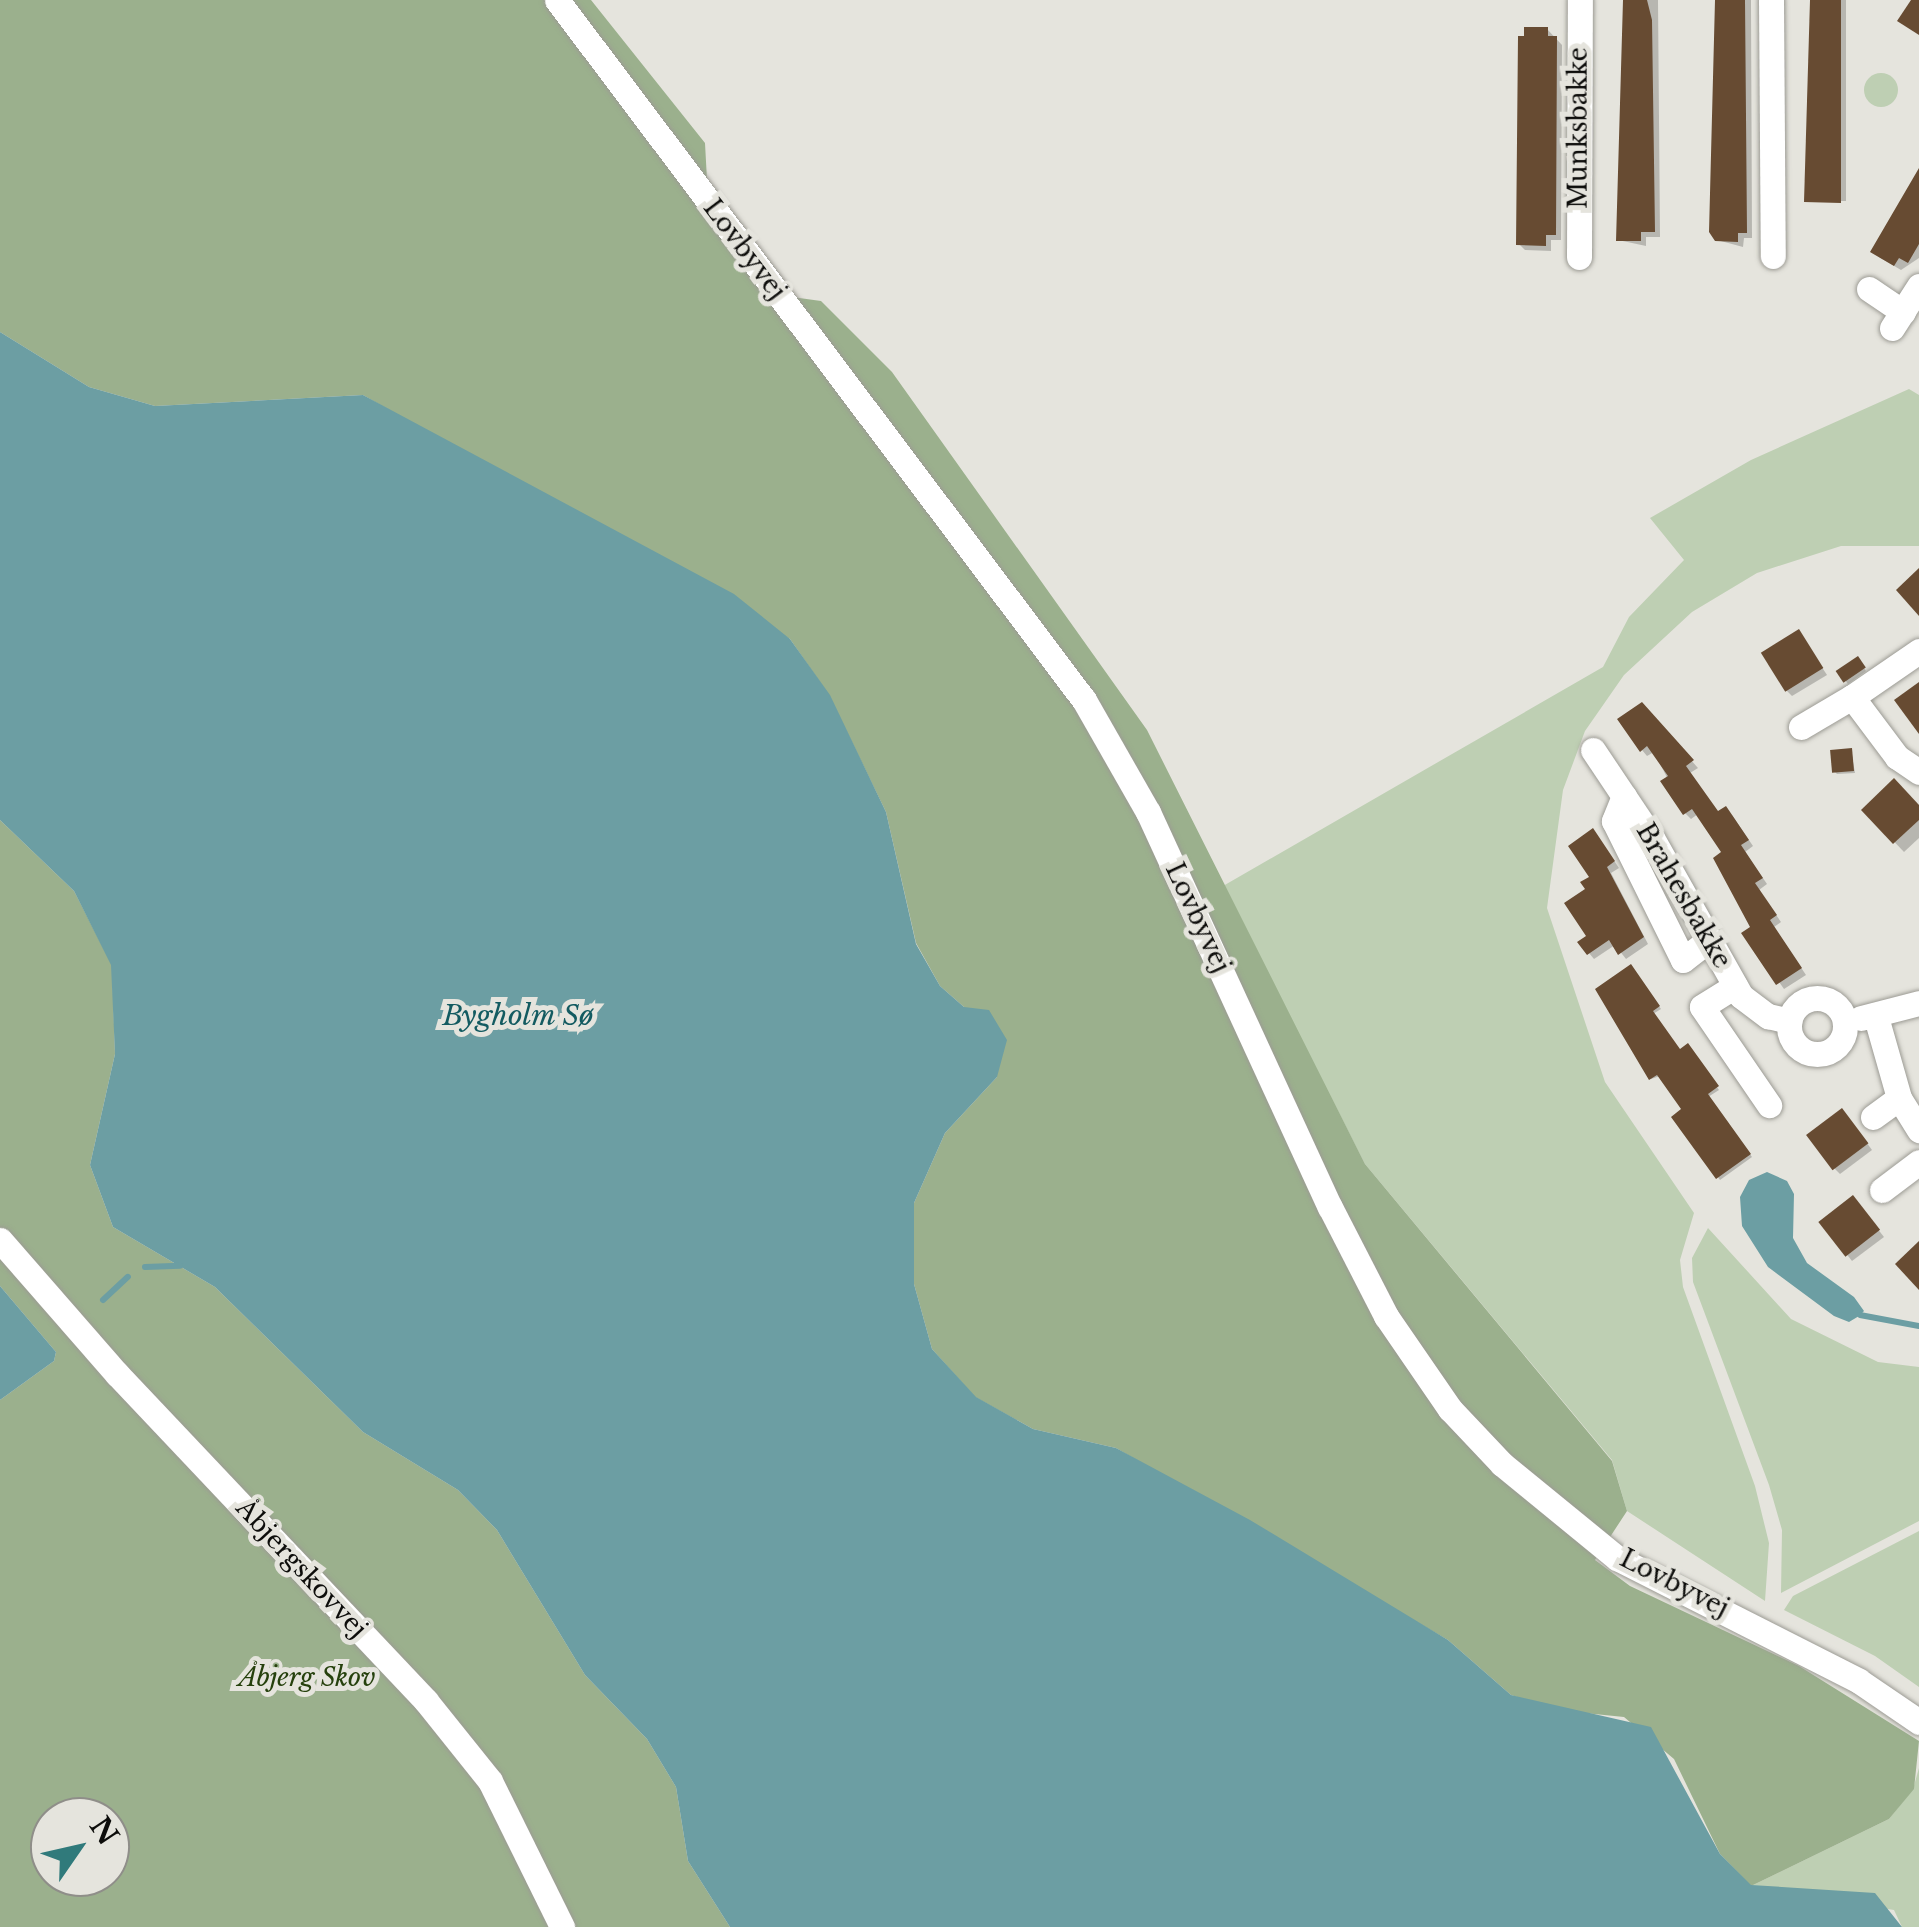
<!DOCTYPE html>
<meta charset="utf-8">
<style>
body{margin:0}
#map{position:relative;width:1919px;height:1927px;overflow:hidden;background:#e5e4dd;font-family:"Libre Baskerville",serif}
div>[style]{position:absolute}
[style*='--x']{left:calc(var(--x)*1px);top:calc(var(--y)*1px);width:calc(var(--w)*1px);rotate:calc(var(--a)*1deg)}
.green>*{inset:0;background:#becfb3}
.round{border-radius:50%}
.forest>*{inset:0;background:#9bb08d}
.water>*{inset:0;background:#6c9ea3}
.shadow>*{inset:0;background:#0003;transform-origin:0 0}
.stream>*{height:6px;margin:-3px;padding:0 3px;transform-origin:3px;border-radius:3px;background:#6c9ea3}
.building>*{inset:0;background:#674b32;transform-origin:0 0}
.roads{filter:drop-shadow(0 0 2px #9c9b94) drop-shadow(0 0 2px #9c9b94)}
.minor>*{height:25px;margin:-12.5px;padding:0 12.5px;transform-origin:12.5px;border-radius:12.5px;background:#fff}
.minor>.ring{margin:-12.5px;padding:0;box-sizing:content-box;background:none;border:25px solid #fff;border-radius:50%}
span{translate:-50% -50%;white-space:nowrap;text-align:center;line-height:1.15;-webkit-text-stroke:10px #e5e4dd;paint-order:stroke}
.street-label{font-size:25px;color:#0d0d0b}
.park-label{font-size:25px;color:#26410d;font-style:italic}
.water-label{font-size:28px;color:#135b61;font-style:italic}
.north{position:absolute;left:30px;top:1797px;width:100px;height:100px;box-sizing:border-box;background:#e5e4dd;border:2px solid #8f8e89;border-radius:50%;rotate:56deg;font-size:28px;font-weight:700;line-height:40px;text-align:center;color:#0d0d0b}
.north::after{content:'';display:block;margin:auto;width:35px;height:45px;background:#307a7b;clip-path:polygon(50% 0,100% 100%,50% 72%,0 100%)}
</style>
<div id="map">
<div class="green">
<div class="round" style="left:1864px;top:73px;width:34px;height:34px"></div>
<div style="clip-path:polygon(1909px 389px,1919px 395px,1919px 546px,1841px 546px,1757px 573px,1692px 612px,1624px 675px,1585px 731px,1563px 790px,1547px 908px,1605px 1082px,1694px 1213px,1680px 1260px,1683px 1287px,1755px 1486px,1769px 1543px,1765px 1601px,1627px 1511px,1612px 1460px,1365px 1164px,1223px 886px,1603px 667px,1629px 617px,1684px 560px,1650px 518px,1751px 460px)"></div>
<div style="clip-path:polygon(1708px 1228px,1791px 1319px,1878px 1362px,1919px 1367px,1919px 1521px,1781px 1593px,1782px 1530px,1769px 1485px,1693px 1282px,1692px 1258px)"></div>
<div style="clip-path:polygon(1919px 1531px,1919px 1687px,1875px 1656px,1784px 1610px,1793px 1596px)"></div>
<div style="clip-path:polygon(1919px 1768px,1919px 1927px,1902px 1927px,1894px 1910px,1751px 1886px,1889px 1819px,1913px 1789px)"></div>
</div>
<div class="forest">
<div style="clip-path:polygon(0 0,591px 0,705px 143px,709px 217px,763px 293px,821px 301px,892px 372px,1147px 730px,1365px 1164px,1612px 1461px,1627px 1511px,1595px 1560px,1630px 1586px,1799px 1666px,1919px 1741px,1914px 1789px,1889px 1819px,1751px 1886px,1720px 1854px,1674px 1759px,1624px 1717px,1555px 1710px,1511px 1695px,1448px 1640px,1116px 1448px,1033px 1429px,975px 1397px,932px 1349px,914px 1284px,914px 1203px,945px 1133px,997px 1077px,964px 1007px,940px 986px,916px 943px,886px 812px,829px 695px,790px 639px,363px 395px,155px 406px,89px 387px,0 332px)"></div>
<div style="clip-path:polygon(evenodd,0 820px,74px 891px,112px 965px,115px 1054px,90px 1165px,113px 1227px,215px 1287px,363px 1432px,458px 1490px,497px 1530px,585px 1675px,647px 1739px,676px 1787px,688px 1861px,730px 1927px,0 1927px,0 1400px,54px 1361px,56px 1352px,0 1286px,0 820px,50px 1817px,110px 1817px,110px 1877px,50px 1877px,50px 1817px)"></div>
</div>
<div class="water">
<div style="clip-path:polygon(0 332px,89px 387px,155px 406px,363px 395px,734px 594px,790px 639px,830px 695px,886px 812px,916px 944px,940px 986px,964px 1007px,989px 1010px,1007px 1040px,997px 1077px,945px 1133px,914px 1203px,914px 1284px,932px 1349px,976px 1397px,1033px 1429px,1116px 1448px,1250px 1520px,1448px 1640px,1511px 1695px,1651px 1727px,1720px 1854px,1751px 1885px,1875px 1893px,1902px 1927px,730px 1927px,688px 1861px,676px 1787px,647px 1739px,585px 1675px,497px 1530px,458px 1490px,363px 1432px,215px 1287px,113px 1227px,90px 1165px,115px 1054px,111px 965px,74px 891px,0 820px)"></div>
<div style="clip-path:polygon(1767px 1172px,1787px 1181px,1794px 1194px,1793px 1238px,1807px 1263px,1854px 1297px,1864px 1311px,1859px 1316px,1849px 1322px,1834px 1316px,1768px 1267px,1742px 1226px,1740px 1197px,1749px 1180px)"></div>
<div style="clip-path:polygon(0 1286px,56px 1352px,54px 1361px,0 1400px)"></div>
</div>
<div class="shadow">
<div style="clip-path:polygon(1625px 0,1658px 0,1660px 237px,1646px 237px,1646px 246px,1618px 240px)"></div>
<div style="clip-path:polygon(1716px 0,1751px 0,1752px 238px,1744px 238px,1743px 247px,1717px 240px)"></div>
<div style="left:1811px;top:0;width:35px;height:201px"></div>
<div style="clip-path:polygon(1547px 29px,1562px 45px,1561px 240px,1551px 240px,1551px 251px,1525px 250px,1519px 244px)"></div>
<div style="clip-path:polygon(1919px 182px,1919px 258px,1901px 270px,1879px 257px)"></div>
<div style="clip-path:polygon(1799px 632px,1827px 675px,1792px 696px,1786px 690px)"></div>
<div style="clip-path:polygon(1860px 662px,1866px 671px,1848px 684px,1839px 672px)"></div>
<div style="clip-path:polygon(1642px 705px,1698px 768px,1690px 773px,1719px 814px,1732px 815px,1753px 846px,1745px 852px,1767px 884px,1759px 890px,1781px 922px,1774px 927px,1806px 975px,1784px 989px,1745px 934px,1753px 928px,1725px 853px,1698px 814px,1691px 819px,1685px 813px,1654px 752px,1647px 756px,1642px 750px)"></div>
<div style="clip-path:polygon(1851px 750px,1855px 773px,1837px 774px,1835px 772px)"></div>
<div style="clip-path:polygon(1919px 808px,1919px 838px,1904px 852px,1864px 810px)"></div>
<div style="clip-path:polygon(1598px 837px,1619px 868px,1611px 873px,1648px 944px,1626px 959px,1615px 945px,1594px 959px,1589px 953px,1588px 890px)"></div>
<div style="clip-path:polygon(1630px 967px,1661px 1009px,1653px 1014px,1680px 1052px,1687px 1047px,1719px 1090px,1708px 1097px,1752px 1157px,1720px 1180px,1674px 1117px,1685px 1110px,1660px 1076px,1651px 1079px)"></div>
<div style="clip-path:polygon(1848px 1117px,1872px 1150px,1840px 1174px,1834px 1168px)"></div>
<div style="clip-path:polygon(1858px 1204px,1884px 1237px,1852px 1261px,1821px 1222px)"></div>
</div>
<div class="stream">
<div style="--x:145;--y:1267;--w:35;--a:-2"></div>
<div style="--x:103;--y:1300;--w:34;--a:-43"></div>
<div style="--x:1860;--y:1315;--w:60;--a:10.6"></div>
</div>
<div class="building">
<div style="clip-path:polygon(1623px 0,1647px 0,1652px 20px,1655px 232px,1641px 232px,1641px 241px,1616px 241px)"></div>
<div style="clip-path:polygon(1715px 0,1745px 0,1747px 233px,1738px 233px,1738px 242px,1715px 241px,1709px 232px)"></div>
<div style="clip-path:polygon(1810px 0,1841px 0,1841px 203px,1804px 202px)"></div>
<div style="clip-path:polygon(1911px 0,1919px 0,1919px 35px,1897px 21px)"></div>
<div style="clip-path:polygon(1524px 27px,1548px 27px,1548px 36px,1557px 36px,1556px 235px,1546px 235px,1546px 246px,1516px 245px,1518px 36px,1524px 36px)"></div>
<div style="clip-path:polygon(1919px 168px,1919px 244px,1908px 263px,1899px 258px,1894px 266px,1870px 252px)"></div>
<div style="clip-path:polygon(1919px 568px,1919px 616px,1896px 590px)"></div>
<div style="left:1799px;top:629px;width:46px;height:45px;rotate:58deg"></div>
<div style="left:1858px;top:656px;width:14px;height:27px;rotate:56deg"></div>
<div style="clip-path:polygon(1919px 682px,1919px 734px,1894px 700px)"></div>
<div style="clip-path:polygon(1642px 702px,1694px 760px,1686px 766px,1718px 811px,1726px 806px,1749px 840px,1741px 845px,1763px 878px,1755px 883px,1777px 915px,1770px 920px,1802px 968px,1776px 985px,1741px 933px,1750px 927px,1713px 858px,1721px 852px,1692px 809px,1683px 815px,1660px 781px,1668px 776px,1647px 746px,1640px 752px,1617px 719px)"></div>
<div style="left:1852px;top:748px;width:23px;height:22px;rotate:85deg"></div>
<div style="clip-path:polygon(1894px 778px,1919px 805px,1919px 820px,1893px 844px,1861px 810px)"></div>
<div style="clip-path:polygon(1593px 828px,1615px 861px,1607px 867px,1644px 937px,1618px 955px,1609px 940px,1587px 955px,1577px 942px,1586px 936px,1564px 903px,1585px 889px,1580px 882px,1589px 877px,1568px 846px)"></div>
<div style="clip-path:polygon(1631px 964px,1660px 1006px,1653px 1011px,1680px 1049px,1688px 1043px,1719px 1086px,1708px 1094px,1751px 1154px,1716px 1179px,1671px 1117px,1681px 1109px,1657px 1075px,1649px 1080px,1595px 989px)"></div>
<div style="left:1842px;top:1108px;width:44px;height:45px;rotate:53deg"></div>
<div style="left:1853px;top:1195px;width:44px;height:44px;rotate:52deg"></div>
<div style="clip-path:polygon(1919px 1241px,1919px 1290px,1895px 1264px)"></div>
</div>
<div class="roads">
<div class="minor">
<div style="--x:557;--y:0;--w:876;--a:53.03"></div>
<div style="--x:1084;--y:700;--w:129;--a:60.3"></div>
<div style="--x:1148;--y:812;--w:435;--a:65.3"></div>
<div style="--x:1330;--y:1207;--w:123;--a:62.8"></div>
<div style="--x:1386;--y:1316;--w:113;--a:55.5"></div>
<div style="--x:1450;--y:1409;--w:76;--a:46.6"></div>
<div style="--x:1502;--y:1464;--w:149;--a:39.3"></div>
<div style="--x:1617;--y:1558;--w:271;--a:26.9"></div>
<div style="--x:1859;--y:1681;--w:73;--a:34.3"></div>
<div style="--x:1771;--y:0;--w:256;--a:89.6"></div>
<div style="--x:1579;--y:257;--w:257;--a:-89.8"></div>
<div style="--x:1869;--y:289;--w:41;--a:34.1"></div>
<div style="--x:1892;--y:328;--w:50;--a:-57.3"></div>
<div style="--x:1919;--y:651;--w:81;--a:145.5"></div>
<div style="--x:1852;--y:697;--w:75;--a:53.1"></div>
<div style="--x:1897;--y:757;--w:27;--a:34"></div>
<div style="--x:1801;--y:727;--w:59;--a:-30.5"></div>
<div style="--x:1593;--y:750;--w:106;--a:56.2"></div>
<div style="--x:1652;--y:838;--w:181;--a:60.6"></div>
<div style="--x:1741;--y:996;--w:34;--a:37"></div>
<div style="--x:1768;--y:1016;--w:22;--a:13"></div>
<div style="--x:1624;--y:796;--w:27;--a:112"></div>
<div style="--x:1614;--y:821;--w:155;--a:63.6"></div>
<div style="--x:1683;--y:960;--w:33;--a:-38"></div>
<div style="--x:1735;--y:986;--w:39;--a:148"></div>
<div style="--x:1702;--y:1007;--w:119;--a:55.6"></div>
<div class="ring" style="left:1789px;top:998px;width:31px;height:31px"></div>
<div style="--x:1876;--y:1017;--w:84;--a:74.1"></div>
<div style="--x:1899;--y:1098;--w:38;--a:58"></div>
<div style="--x:1861;--y:1018;--w:60;--a:-14.5"></div>
<div style="--x:1873;--y:1117;--w:32;--a:-36"></div>
<div style="--x:1882;--y:1190;--w:46;--a:-37.1"></div>
<div style="--x:0;--y:1240;--w:178;--a:48.9"></div>
<div style="--x:117;--y:1374;--w:450;--a:46.6"></div>
<div style="--x:426;--y:1701;--w:102;--a:51.3"></div>
<div style="--x:490;--y:1781;--w:163;--a:63.7"></div>
</div>
</div>
<div class="street-label">
<span style="left:1579px;top:128px;rotate:-90deg">Munksbakke</span>
<span style="left:744px;top:250px;rotate:53deg">Lovbyvej</span>
<span style="left:1683px;top:896px;rotate:60deg">Brahesbakke</span>
<span style="left:1197px;top:918px;rotate:65deg">Lovbyvej</span>
<span style="left:301px;top:1569px;rotate:47deg">Åbjergskovvej</span>
<span style="left:1674px;top:1584px;rotate:27deg">Lovbyvej</span>
</div>
<div class="park-label">
<span style="left:307px;top:1678px">Åbjerg Skov</span>
</div>
<div class="water-label">
<span style="left:518px;top:1016px">Bygholm Sø</span>
</div>
<div class="north">N</div>
</div>
